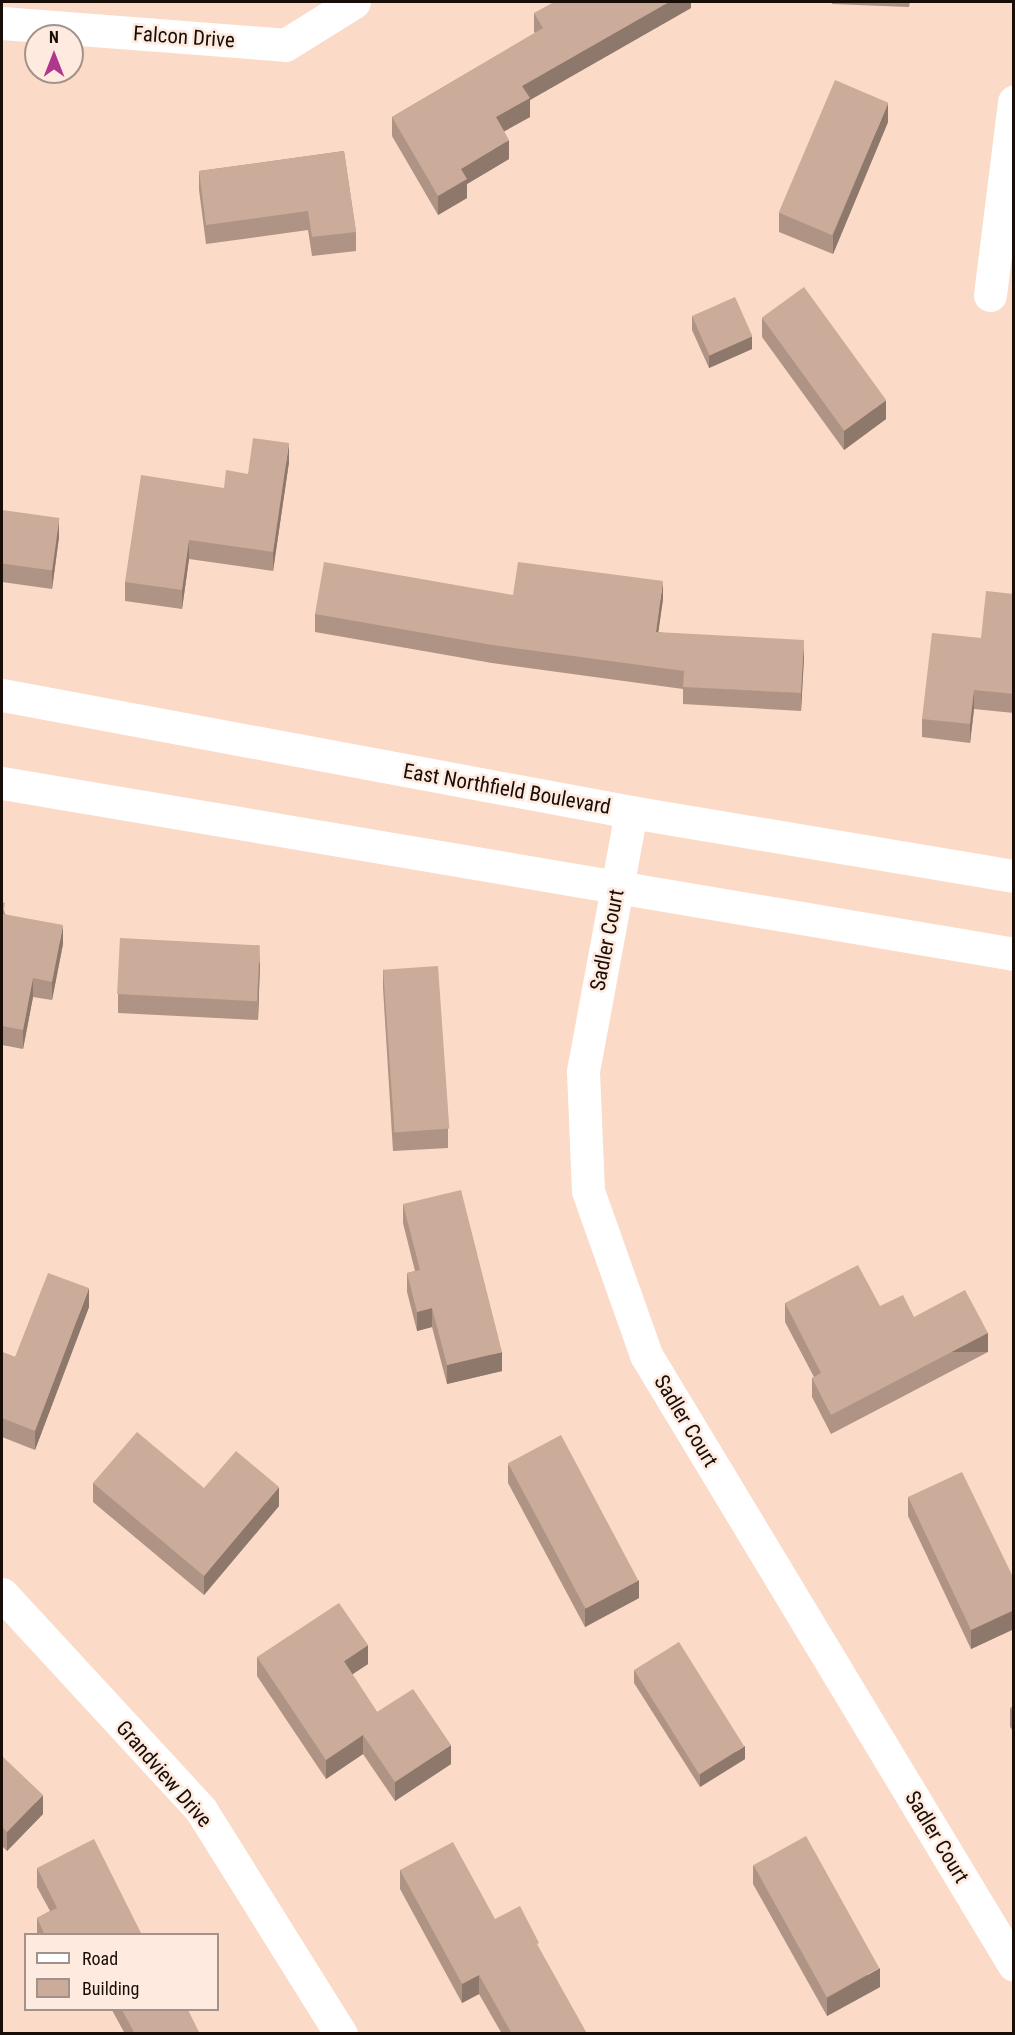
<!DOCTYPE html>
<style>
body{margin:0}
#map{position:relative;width:1015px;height:2035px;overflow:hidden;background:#fbdac7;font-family:"Roboto Condensed",sans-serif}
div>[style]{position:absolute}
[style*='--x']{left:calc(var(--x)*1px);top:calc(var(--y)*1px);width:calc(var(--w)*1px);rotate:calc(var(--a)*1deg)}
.street>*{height:33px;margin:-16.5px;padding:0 16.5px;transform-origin:16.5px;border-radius:16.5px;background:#fff}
.secondary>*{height:33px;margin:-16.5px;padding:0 16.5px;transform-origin:16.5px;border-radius:16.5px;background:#fff}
.wall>*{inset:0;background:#af9384}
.shaded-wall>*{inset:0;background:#8e786b;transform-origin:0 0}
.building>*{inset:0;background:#cbab99;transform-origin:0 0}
span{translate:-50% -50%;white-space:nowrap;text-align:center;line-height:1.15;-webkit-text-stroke:5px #feeadf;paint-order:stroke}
.street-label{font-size:21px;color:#180d07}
.frame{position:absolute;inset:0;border:3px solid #180d07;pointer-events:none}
.legend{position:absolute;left:24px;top:1933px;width:195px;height:78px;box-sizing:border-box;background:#feeadf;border:2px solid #a29289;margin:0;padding:8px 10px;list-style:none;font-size:18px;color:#180d07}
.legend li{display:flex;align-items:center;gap:12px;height:30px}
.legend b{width:30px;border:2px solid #a29289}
.north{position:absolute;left:24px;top:24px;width:60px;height:60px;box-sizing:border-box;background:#feeadf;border:2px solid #a29289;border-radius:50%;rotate:0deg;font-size:16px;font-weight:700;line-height:24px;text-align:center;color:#180d07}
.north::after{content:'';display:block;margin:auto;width:21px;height:27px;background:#b0378b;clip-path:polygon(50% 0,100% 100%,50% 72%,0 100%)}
</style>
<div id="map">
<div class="street">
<div style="--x:2;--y:23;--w:284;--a:4.4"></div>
<div style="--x:285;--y:45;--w:81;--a:-31.9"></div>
<div style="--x:990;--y:295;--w:195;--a:-82.9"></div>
<div style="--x:631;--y:812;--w:264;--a:100.5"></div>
<div style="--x:583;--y:1072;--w:119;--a:87.6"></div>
<div style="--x:588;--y:1191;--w:174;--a:70.5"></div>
<div style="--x:646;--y:1355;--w:712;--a:58.9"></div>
<div style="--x:2;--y:1594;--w:294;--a:47.3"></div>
<div style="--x:201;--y:1810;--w:264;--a:58"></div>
</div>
<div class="secondary">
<div style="--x:2;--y:695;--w:640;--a:10.54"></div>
<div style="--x:631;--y:812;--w:388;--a:9.5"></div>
<div style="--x:2;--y:783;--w:1026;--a:9.59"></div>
</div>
<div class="wall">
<div style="clip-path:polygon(691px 2px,691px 8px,530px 100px,530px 117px,504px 131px,509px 159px,467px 184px,467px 198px,438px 215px,392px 136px,392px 117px,535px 33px,534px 32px,534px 13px)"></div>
<div style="clip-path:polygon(832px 2px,910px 2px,909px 7px,832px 4px)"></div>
<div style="clip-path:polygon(888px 122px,833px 254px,779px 232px,779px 213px)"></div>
<div style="clip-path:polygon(344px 151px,356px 232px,356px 251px,312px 256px,308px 230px,206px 244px,199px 190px,199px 171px)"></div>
<div style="clip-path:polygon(692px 316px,752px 349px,709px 368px,692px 330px)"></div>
<div style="clip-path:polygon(762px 318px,886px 419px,844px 450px,762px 337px)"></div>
<div style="clip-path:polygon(289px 462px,273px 571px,189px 559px,182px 609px,125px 601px,125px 582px,224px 488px,248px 474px)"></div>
<div style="clip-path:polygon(2px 510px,59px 537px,52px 589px,2px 582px)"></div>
<div style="clip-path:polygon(1014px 594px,1014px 713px,974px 709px,970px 743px,922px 737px,922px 719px)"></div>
<div style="clip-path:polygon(513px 595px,663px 599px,658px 632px,804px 657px,801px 711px,683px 704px,683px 689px,492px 663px,315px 632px,315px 614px)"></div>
<div style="clip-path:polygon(2px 902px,5px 914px,63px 944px,52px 1000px,33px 997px,23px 1049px,2px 1045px)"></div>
<div style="clip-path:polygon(260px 963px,258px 1020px,118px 1013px,118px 994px)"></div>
<div style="clip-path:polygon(383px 969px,448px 1129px,448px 1148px,393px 1151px,383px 988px)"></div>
<div style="clip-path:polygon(403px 1204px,502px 1371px,447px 1384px,432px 1327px,417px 1331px,407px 1292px,407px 1273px,415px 1271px,403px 1223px)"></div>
<div style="clip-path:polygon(785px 1303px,880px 1306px,914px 1317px,988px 1352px,831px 1434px,812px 1397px,812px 1378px,814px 1377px,785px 1322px)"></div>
<div style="clip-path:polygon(89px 1307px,35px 1450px,2px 1437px,2px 1352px,15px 1357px)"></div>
<div style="clip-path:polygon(508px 1464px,639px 1598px,585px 1627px,508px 1483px)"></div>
<div style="clip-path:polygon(93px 1483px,204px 1488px,279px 1506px,204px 1595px,93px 1502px)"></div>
<div style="clip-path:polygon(908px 1497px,1014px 1579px,1014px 1629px,971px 1649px,908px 1516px)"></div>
<div style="clip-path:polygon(257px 1657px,368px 1664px,352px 1674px,377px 1712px,451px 1764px,395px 1801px,363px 1754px,326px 1779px,257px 1676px)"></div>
<div style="clip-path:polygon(634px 1670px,745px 1759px,700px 1787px,634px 1683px)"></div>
<div style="clip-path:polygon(1014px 1706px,1014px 1732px,1010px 1727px,1010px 1708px)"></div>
<div style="clip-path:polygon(2px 1756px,43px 1814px,7px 1851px,2px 1846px)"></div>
<div style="clip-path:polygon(753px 1865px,880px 1987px,827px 2016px,753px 1884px)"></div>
<div style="clip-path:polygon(37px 1868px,142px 1935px,37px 1935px,37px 1918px,50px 1911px,37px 1887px)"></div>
<div style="clip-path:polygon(400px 1870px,495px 1919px,539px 1949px,587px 2034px,502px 2034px,479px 1994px,462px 2003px,400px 1889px)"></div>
<div style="clip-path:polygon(112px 2010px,180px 2010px,200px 2034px,125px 2034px)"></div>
</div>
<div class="shaded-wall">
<div style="clip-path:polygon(669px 2px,691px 2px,691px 8px,530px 100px,530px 117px,496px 136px,496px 117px,522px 86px)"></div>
<div style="clip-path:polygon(888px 103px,888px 122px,833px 254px,833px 235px)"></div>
<div style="clip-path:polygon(509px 140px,509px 159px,467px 184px,467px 198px,438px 215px,438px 196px,461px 169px)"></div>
<div style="clip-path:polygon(752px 336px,752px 349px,709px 368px,709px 355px)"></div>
<div style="clip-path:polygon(886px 400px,886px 419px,844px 450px,844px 431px)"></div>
<div style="clip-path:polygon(289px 443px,289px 462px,273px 571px,273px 552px)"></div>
<div style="clip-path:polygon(59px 518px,59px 537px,52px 589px,52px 570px)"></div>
<div style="clip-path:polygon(189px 540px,189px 559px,182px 609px,182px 590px)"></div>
<div style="clip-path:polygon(663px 581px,663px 599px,656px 649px,656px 632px)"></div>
<div style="clip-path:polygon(804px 640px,804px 657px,801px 711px,801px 693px)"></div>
<div style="clip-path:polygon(974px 690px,974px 709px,970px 743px,970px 724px)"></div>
<div style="clip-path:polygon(63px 925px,63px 944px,52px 1000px,52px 982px)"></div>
<div style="clip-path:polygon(260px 945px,260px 963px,258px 1020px,258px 1001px)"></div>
<div style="clip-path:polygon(33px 978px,33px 997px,23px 1049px,23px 1030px)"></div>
<div style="clip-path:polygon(89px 1288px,89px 1307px,35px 1450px,35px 1431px)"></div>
<div style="clip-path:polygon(432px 1308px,432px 1327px,417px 1331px,417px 1312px)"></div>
<div style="left:988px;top:1333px;width:19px;height:177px;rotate:90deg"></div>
<div style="clip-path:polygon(502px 1352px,502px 1371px,447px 1384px,447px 1365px)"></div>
<div style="clip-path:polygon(279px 1487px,279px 1506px,204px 1595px,204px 1576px)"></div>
<div style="clip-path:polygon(639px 1580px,639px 1598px,585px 1627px,585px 1608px)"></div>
<div style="clip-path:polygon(1014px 1610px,1014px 1629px,971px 1649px,971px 1630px)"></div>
<div style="clip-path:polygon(368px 1645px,368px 1664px,344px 1680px,344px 1661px)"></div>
<div style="clip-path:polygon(363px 1735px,363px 1754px,326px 1779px,326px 1760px)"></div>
<div style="clip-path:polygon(451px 1745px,451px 1764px,395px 1801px,395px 1782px)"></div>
<div style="clip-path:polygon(745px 1746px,745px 1759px,700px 1787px,700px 1774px)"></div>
<div style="clip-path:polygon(43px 1795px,43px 1814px,7px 1851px,7px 1832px)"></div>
<div style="clip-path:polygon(880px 1968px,880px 1987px,827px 2016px,827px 1998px)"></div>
<div style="clip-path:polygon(479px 1975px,479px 1994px,462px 2003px,462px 1984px)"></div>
</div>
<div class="building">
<div style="clip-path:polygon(554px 2px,669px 2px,522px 86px,530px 98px,496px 117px,509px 140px,461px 169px,467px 179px,438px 196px,392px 117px,543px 28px,534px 13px)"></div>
<div style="left:835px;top:80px;width:58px;height:144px;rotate:23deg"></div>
<div style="clip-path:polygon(344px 151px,356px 232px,312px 237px,308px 211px,206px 225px,199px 171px)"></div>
<div style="left:804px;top:287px;width:140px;height:52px;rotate:54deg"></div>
<div style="left:735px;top:297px;width:43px;height:47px;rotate:66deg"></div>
<div style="clip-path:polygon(253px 438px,289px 443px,273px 552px,189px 540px,182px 590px,125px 582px,141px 475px,224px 488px,226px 470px,248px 474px)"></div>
<div style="left:2px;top:510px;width:58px;height:53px;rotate:8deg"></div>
<div style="clip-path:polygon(324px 562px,513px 595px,518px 562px,663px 581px,656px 632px,804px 640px,801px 693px,683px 687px,684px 671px,492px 645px,315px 614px)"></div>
<div style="clip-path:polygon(986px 591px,1014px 594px,1014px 694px,974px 690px,970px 724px,922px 719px,932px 633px,981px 638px)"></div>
<div style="clip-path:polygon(2px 902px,5px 903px,3px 914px,63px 925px,52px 982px,33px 978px,23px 1030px,2px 1026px)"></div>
<div style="left:120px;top:938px;width:140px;height:56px;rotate:3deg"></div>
<div style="left:438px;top:966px;width:163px;height:55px;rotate:86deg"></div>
<div style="clip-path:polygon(461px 1190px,502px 1352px,447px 1365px,432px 1308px,417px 1312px,407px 1273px,420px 1270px,403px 1204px)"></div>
<div style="clip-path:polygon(858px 1265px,880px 1306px,903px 1295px,914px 1317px,965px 1290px,988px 1333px,831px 1415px,812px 1378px,821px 1373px,785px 1303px)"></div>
<div style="clip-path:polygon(48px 1273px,89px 1288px,35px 1431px,2px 1418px,2px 1352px,15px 1357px)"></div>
<div style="clip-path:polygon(137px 1432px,204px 1488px,236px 1451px,279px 1487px,204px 1576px,93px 1483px)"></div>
<div style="left:561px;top:1435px;width:165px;height:60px;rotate:62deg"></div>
<div style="clip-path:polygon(962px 1472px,1014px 1579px,1014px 1610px,971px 1630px,908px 1497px)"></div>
<div style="clip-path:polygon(339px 1603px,368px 1645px,344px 1661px,377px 1712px,413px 1689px,451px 1745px,395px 1782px,363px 1735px,326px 1760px,257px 1657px)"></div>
<div style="left:679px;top:1642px;width:123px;height:53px;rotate:58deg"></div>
<div style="clip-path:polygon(1014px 1706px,1014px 1713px,1010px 1708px)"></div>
<div style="clip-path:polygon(2px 1756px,43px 1795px,7px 1832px,2px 1827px)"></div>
<div style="left:806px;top:1836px;width:151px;height:60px;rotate:61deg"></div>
<div style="clip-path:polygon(94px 1839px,142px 1935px,45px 1935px,37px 1918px,57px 1908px,37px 1868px)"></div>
<div style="clip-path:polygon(453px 1842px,495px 1919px,520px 1906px,539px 1943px,537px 1944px,587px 2034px,512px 2034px,479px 1975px,462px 1984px,400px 1870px)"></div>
<div style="clip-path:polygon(122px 2010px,180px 2010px,181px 2011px,183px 2010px,188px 2010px,200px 2034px,135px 2034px)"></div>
</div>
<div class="street-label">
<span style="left:184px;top:37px;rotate:4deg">Falcon Drive</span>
<span style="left:507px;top:789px;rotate:10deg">East Northfield Boulevard</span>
<span style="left:607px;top:940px;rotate:-79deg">Sadler Court</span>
<span style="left:686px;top:1421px;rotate:59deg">Sadler Court</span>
<span style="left:164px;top:1774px;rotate:49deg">Grandview Drive</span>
<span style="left:937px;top:1837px;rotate:59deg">Sadler Court</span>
</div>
<div class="frame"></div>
<ul class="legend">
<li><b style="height:8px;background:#fff"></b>Road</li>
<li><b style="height:16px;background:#cbab99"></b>Building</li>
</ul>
<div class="north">N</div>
</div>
